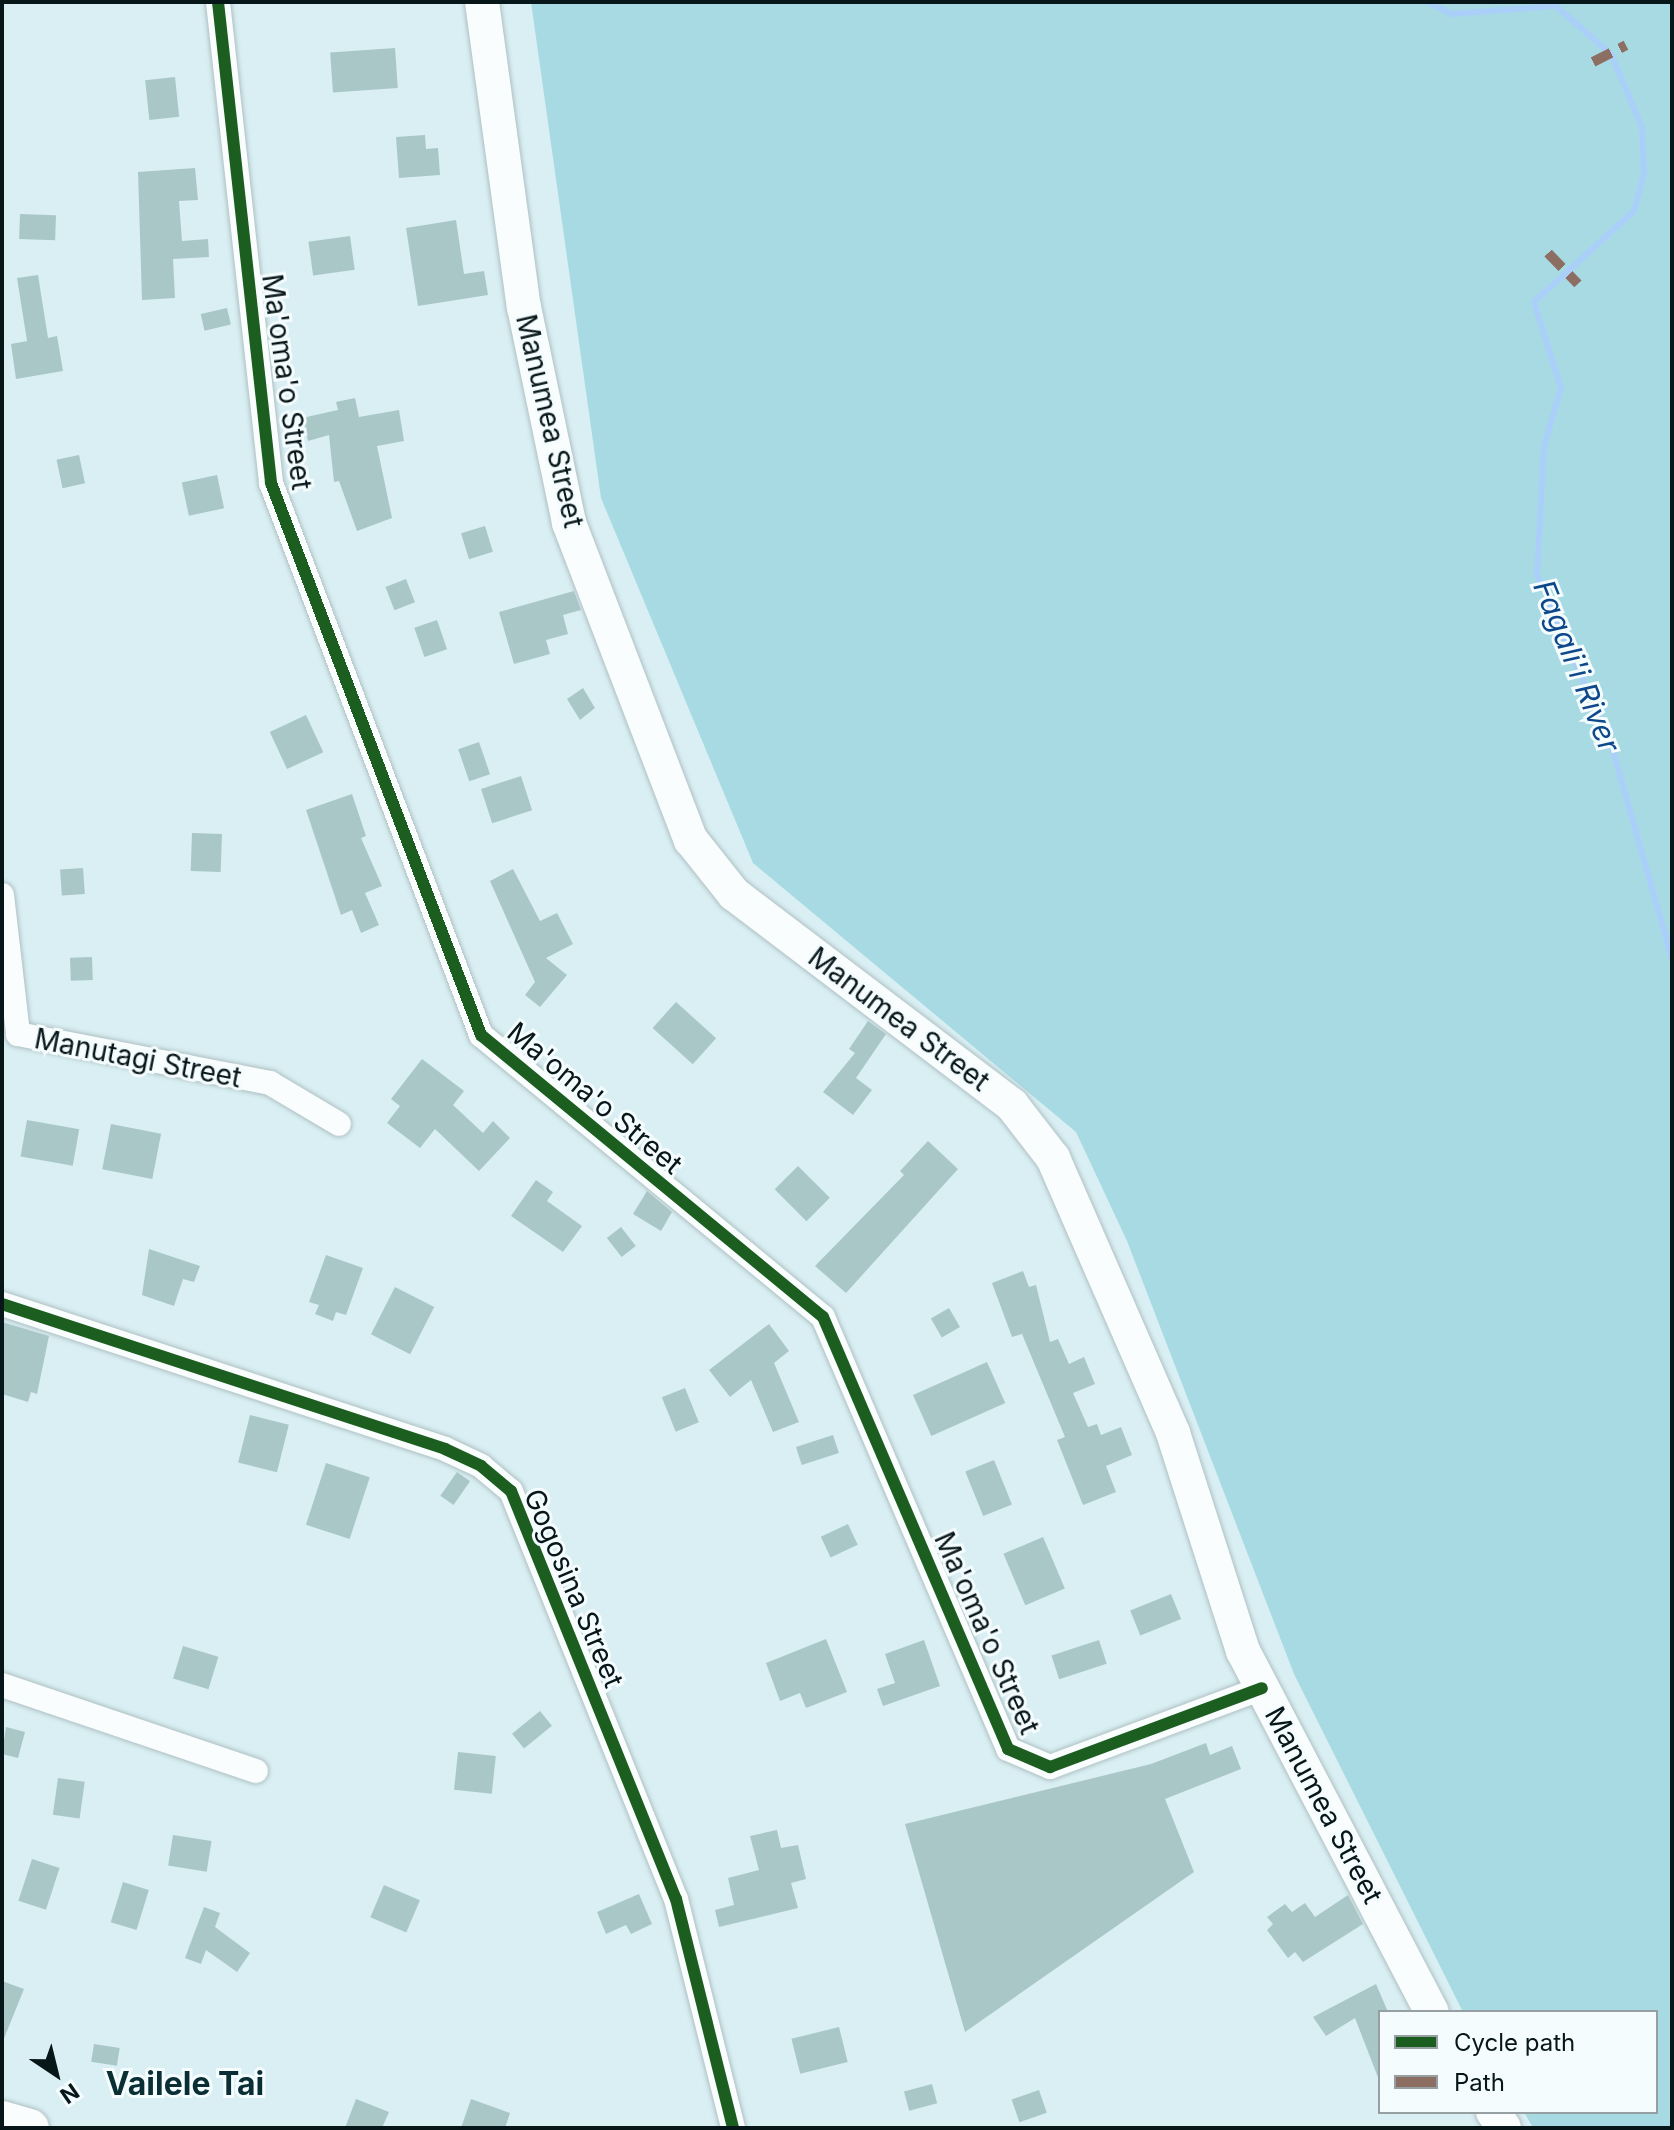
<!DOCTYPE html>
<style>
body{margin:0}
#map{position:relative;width:1674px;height:2130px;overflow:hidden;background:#d9eff3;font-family:Inter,sans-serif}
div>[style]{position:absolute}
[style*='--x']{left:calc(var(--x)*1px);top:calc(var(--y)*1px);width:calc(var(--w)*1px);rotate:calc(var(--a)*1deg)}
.green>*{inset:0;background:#a8dae4}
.stream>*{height:6px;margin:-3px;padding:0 3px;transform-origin:3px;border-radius:3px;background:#aad0f9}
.building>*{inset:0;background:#aac7c8;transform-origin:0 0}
.roads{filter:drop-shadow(0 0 2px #afc0c3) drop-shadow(0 0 2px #afc0c3)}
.minor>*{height:24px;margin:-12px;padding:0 12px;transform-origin:12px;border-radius:12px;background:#f9fdfd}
.secondary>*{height:34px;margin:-17px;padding:0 17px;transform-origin:17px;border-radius:17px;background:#f9fdfd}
.primary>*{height:38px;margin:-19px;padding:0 19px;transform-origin:19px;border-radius:19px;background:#f9fdfd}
.quiet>*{height:10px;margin-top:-5px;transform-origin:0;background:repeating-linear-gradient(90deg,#8d6e63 0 20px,transparent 0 30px)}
.cycleway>*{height:12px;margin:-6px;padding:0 6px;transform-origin:6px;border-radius:6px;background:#1b5e20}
span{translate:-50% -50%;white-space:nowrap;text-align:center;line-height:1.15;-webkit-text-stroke:6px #f5fcfe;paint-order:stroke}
.street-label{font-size:28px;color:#071619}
.water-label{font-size:30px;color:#0e488b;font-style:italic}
.quarter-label{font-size:32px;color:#092f35;font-weight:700}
.frame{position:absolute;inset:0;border:4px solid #071619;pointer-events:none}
.legend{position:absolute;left:1378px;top:2010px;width:280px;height:104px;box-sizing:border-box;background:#f5fcfe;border:2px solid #96a0a2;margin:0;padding:10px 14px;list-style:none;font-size:24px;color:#071619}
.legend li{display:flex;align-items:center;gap:16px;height:40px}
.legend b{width:40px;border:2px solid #96a0a2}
.north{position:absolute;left:16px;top:2034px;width:80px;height:80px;-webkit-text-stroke:6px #f5fcfe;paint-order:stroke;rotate:145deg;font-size:22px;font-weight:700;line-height:32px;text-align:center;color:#071619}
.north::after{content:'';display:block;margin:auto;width:28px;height:36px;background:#071619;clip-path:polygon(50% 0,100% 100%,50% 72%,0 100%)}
</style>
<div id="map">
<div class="green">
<div style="clip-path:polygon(531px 2px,1672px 2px,1672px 2128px,1533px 2128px,1524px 2112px,1656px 2112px,1656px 2012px,1463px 2012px,1294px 1674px,1127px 1241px,1076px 1132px,753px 863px,601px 498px)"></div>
</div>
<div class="stream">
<div style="--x:1428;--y:2;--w:27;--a:27"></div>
<div style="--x:1452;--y:14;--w:104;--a:-4.4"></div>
<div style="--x:1556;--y:6;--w:73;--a:41.1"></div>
<div style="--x:1611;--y:54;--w:79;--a:67"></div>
<div style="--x:1642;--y:127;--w:47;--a:87.6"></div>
<div style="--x:1644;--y:174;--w:38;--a:105"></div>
<div style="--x:1634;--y:211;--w:135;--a:137.7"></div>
<div style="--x:1534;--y:302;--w:90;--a:72.6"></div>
<div style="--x:1561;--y:388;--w:60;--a:106.3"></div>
<div style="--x:1544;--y:446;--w:129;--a:93.1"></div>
<div style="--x:1537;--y:575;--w:188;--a:66.4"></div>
<div style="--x:1612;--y:747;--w:220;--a:74.2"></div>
</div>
<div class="building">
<div style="left:395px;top:48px;width:40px;height:65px;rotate:86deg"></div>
<div style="left:175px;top:77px;width:40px;height:30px;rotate:84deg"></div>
<div style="clip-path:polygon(425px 135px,426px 149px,438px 148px,440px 175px,399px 178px,396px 137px)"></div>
<div style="clip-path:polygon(195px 168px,198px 200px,179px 201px,182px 241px,208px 239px,209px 257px,173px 259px,175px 298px,142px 300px,138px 172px)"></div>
<div style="left:20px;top:214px;width:36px;height:25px;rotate:2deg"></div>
<div style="clip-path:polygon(456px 220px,464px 274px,484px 271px,488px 295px,418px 306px,406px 228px)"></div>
<div style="left:350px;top:236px;width:34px;height:42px;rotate:82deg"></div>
<div style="clip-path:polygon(38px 275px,48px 338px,57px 336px,63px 371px,16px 379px,11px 344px,27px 341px,17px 278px)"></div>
<div style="left:227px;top:308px;width:17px;height:27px;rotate:77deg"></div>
<div style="clip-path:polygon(355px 398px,359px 417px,399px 410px,404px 441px,377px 446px,392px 518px,357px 531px,339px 481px,334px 482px,329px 435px,308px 441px,302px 418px,338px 410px,336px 402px)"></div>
<div style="left:79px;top:455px;width:29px;height:23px;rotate:78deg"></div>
<div style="left:217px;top:475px;width:34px;height:36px;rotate:78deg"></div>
<div style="left:485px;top:526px;width:27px;height:25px;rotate:73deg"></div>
<div style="left:406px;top:579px;width:25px;height:22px;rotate:69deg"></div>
<div style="clip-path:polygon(574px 591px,581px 610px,563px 615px,568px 634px,546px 640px,550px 654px,514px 664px,499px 612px)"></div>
<div style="left:437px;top:620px;width:31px;height:24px;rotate:71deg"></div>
<div style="clip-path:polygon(583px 688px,595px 708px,580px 720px,567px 699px)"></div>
<div style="left:306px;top:715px;width:41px;height:40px;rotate:65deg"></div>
<div style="left:479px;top:742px;width:34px;height:22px;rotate:71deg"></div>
<div style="left:521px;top:776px;width:36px;height:42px;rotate:72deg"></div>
<div style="clip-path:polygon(352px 794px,366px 836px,361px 838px,382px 886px,365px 893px,379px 925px,361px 933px,352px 910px,341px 915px,306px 810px)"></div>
<div style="left:192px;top:833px;width:30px;height:38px;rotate:2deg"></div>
<div style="left:83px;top:868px;width:26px;height:23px;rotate:86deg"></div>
<div style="clip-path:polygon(513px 869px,540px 921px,557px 913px,573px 944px,546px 958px,567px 975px,540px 1007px,525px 995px,535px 982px,490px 881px)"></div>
<div style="left:92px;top:957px;width:23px;height:22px;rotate:88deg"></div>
<div style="left:676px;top:1002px;width:54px;height:35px;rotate:42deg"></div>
<div style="clip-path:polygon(868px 1021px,886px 1034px,856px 1078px,872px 1090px,853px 1115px,823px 1092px,855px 1053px,849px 1049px)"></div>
<div style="clip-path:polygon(422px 1059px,464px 1091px,453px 1105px,483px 1133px,493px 1121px,510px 1138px,479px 1171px,435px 1129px,420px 1148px,387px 1123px,400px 1106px,391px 1099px)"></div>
<div style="left:27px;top:1120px;width:53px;height:37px;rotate:10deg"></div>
<div style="left:111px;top:1124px;width:51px;height:46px;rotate:11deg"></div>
<div style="clip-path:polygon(928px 1141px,958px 1169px,846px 1293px,815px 1266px,904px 1175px,900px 1171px)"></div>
<div style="left:798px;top:1166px;width:45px;height:33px;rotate:45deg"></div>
<div style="clip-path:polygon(536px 1180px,553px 1192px,547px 1201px,582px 1226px,563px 1252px,511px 1216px)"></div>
<div style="clip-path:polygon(647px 1191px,672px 1212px,661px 1231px,633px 1214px)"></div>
<div style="left:621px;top:1227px;width:24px;height:18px;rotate:52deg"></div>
<div style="clip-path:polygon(149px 1249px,200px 1266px,194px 1282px,183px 1279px,174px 1306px,142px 1295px)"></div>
<div style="clip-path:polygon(326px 1255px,363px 1268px,346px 1315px,336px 1312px,333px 1321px,315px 1314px,319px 1305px,309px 1302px)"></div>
<div style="clip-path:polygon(1023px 1271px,1029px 1287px,1036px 1285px,1050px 1342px,1058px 1339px,1069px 1364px,1084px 1357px,1095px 1384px,1073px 1393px,1088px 1427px,1097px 1424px,1101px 1435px,1121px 1427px,1132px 1455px,1106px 1466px,1116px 1492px,1083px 1505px,1057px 1440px,1065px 1437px,1022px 1334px,1012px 1337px,992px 1283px)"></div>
<div style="left:395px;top:1287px;width:44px;height:53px;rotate:27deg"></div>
<div style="left:949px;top:1308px;width:22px;height:21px;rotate:60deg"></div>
<div style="clip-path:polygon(2px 1322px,49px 1336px,37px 1394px,31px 1392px,28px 1402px,2px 1394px)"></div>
<div style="clip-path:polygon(769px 1324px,789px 1351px,774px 1363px,799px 1422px,773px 1432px,751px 1380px,730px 1397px,709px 1370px)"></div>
<div style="left:987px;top:1362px;width:45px;height:81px;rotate:66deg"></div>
<div style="left:685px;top:1388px;width:37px;height:25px;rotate:68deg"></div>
<div style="left:250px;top:1415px;width:40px;height:49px;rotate:14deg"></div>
<div style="left:833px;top:1435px;width:19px;height:39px;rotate:72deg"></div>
<div style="left:994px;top:1460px;width:48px;height:31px;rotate:68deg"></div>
<div style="left:326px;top:1463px;width:46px;height:65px;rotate:18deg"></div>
<div style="left:457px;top:1472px;width:16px;height:29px;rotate:35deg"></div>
<div style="left:848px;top:1524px;width:23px;height:30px;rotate:65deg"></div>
<div style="left:1043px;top:1537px;width:56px;height:43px;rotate:67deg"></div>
<div style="left:1171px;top:1594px;width:27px;height:44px;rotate:68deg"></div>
<div style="clip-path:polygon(826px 1639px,847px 1692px,806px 1708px,800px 1693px,780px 1701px,766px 1663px)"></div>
<div style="clip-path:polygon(924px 1640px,940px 1686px,883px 1706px,877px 1689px,895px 1683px,885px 1654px)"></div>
<div style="left:1099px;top:1640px;width:25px;height:50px;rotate:72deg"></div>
<div style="left:183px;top:1646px;width:37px;height:34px;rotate:17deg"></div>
<div style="left:540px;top:1711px;width:19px;height:36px;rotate:51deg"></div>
<div style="clip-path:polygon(6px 1727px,25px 1732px,18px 1758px,2px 1754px)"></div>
<div style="clip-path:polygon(1206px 1743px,1210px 1755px,1232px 1746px,1241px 1769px,1165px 1799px,1194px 1872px,965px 2032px,905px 1824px,1151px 1764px)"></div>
<div style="left:458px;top:1752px;width:38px;height:38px;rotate:6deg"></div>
<div style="left:58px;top:1778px;width:27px;height:37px;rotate:8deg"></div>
<div style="clip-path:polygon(777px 1830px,781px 1848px,798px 1845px,806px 1879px,791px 1883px,798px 1908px,719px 1927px,715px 1910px,734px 1905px,728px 1878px,759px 1870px,750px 1836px)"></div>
<div style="left:173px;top:1835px;width:39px;height:31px;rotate:9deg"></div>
<div style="left:32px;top:1859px;width:29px;height:44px;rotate:18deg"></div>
<div style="left:123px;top:1882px;width:27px;height:42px;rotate:17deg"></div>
<div style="left:384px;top:1885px;width:39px;height:35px;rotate:23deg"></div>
<div style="clip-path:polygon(639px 1894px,652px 1924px,631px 1934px,626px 1925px,606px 1934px,597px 1912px)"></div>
<div style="clip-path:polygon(1348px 1895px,1363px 1924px,1303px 1962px,1295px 1952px,1288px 1958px,1267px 1930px,1273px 1924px,1267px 1917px,1285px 1904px,1292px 1912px,1305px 1903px,1315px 1917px)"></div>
<div style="clip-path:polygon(204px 1907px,220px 1913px,215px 1927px,250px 1953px,237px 1972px,206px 1950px,201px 1964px,185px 1958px)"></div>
<div style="clip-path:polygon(2px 1981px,24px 1989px,3px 2041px,2px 2041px)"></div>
<div style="clip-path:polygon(1376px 1984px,1388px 2012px,1380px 2012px,1379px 2080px,1355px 2018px,1326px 2036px,1313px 2017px)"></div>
<div style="left:839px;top:2027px;width:36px;height:49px;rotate:76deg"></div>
<div style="left:94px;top:2044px;width:26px;height:18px;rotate:9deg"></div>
<div style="left:932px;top:2084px;width:20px;height:29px;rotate:75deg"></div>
<div style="left:1039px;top:2090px;width:24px;height:29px;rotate:71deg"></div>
<div style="clip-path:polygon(356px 2099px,389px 2112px,382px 2128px,345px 2128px)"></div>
<div style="clip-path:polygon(471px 2099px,510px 2113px,505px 2128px,461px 2128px)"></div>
</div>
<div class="roads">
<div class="minor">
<div style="--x:218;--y:2;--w:484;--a:83.7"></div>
<div style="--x:271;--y:483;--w:591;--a:69.17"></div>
<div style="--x:481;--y:1035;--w:443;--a:39.5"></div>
<div style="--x:823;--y:1317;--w:470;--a:66.8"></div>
<div style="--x:1008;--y:1749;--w:46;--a:23.2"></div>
<div style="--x:1050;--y:1767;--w:226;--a:-20.4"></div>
<div style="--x:2;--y:895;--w:140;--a:83.4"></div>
<div style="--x:18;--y:1034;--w:257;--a:11"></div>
<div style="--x:270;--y:1083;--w:80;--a:30.7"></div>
<div style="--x:2;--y:1304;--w:466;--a:18.1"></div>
<div style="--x:445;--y:1449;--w:40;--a:25"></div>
<div style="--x:481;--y:1466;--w:39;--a:40"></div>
<div style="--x:511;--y:1491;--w:440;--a:68"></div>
<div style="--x:676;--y:1899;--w:236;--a:76"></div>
<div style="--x:2;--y:1685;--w:268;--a:18.7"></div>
</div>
<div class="secondary">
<div style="--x:482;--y:2;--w:308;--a:82.2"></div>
<div style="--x:524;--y:307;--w:221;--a:78.2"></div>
<div style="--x:569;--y:523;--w:340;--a:69"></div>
<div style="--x:691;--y:840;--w:69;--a:51.5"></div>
<div style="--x:734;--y:894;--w:349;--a:37.2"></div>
<div style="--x:1012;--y:1105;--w:67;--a:52.3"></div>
<div style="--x:1053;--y:1158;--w:300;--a:66.4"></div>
<div style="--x:1173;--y:1433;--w:229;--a:72.2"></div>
<div style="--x:1243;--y:1651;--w:407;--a:62.4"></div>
<div style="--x:1493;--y:2112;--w:19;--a:55"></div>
</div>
<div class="primary">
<div style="--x:2;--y:2120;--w:29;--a:16"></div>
</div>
</div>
<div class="quiet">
<div style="--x:1593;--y:62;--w:37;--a:-27"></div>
<div style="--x:1548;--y:253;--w:43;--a:45.9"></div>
</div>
<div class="cycleway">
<div style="--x:218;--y:2;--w:484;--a:83.7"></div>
<div style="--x:271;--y:483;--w:591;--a:69.17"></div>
<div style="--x:481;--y:1035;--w:443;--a:39.5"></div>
<div style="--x:823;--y:1317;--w:470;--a:66.8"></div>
<div style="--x:1008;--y:1749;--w:46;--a:23.2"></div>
<div style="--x:1050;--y:1767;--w:226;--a:-20.4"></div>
<div style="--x:2;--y:1304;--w:466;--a:18.1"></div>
<div style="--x:445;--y:1449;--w:40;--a:25"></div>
<div style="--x:481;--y:1466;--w:39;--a:40"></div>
<div style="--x:511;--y:1491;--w:440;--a:68"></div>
<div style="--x:676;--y:1899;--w:236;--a:76"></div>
</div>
<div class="street-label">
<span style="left:287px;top:382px;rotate:82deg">Ma'oma'o Street</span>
<span style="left:550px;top:421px;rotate:77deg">Manumea Street</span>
<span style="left:899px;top:1019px;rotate:37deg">Manumea Street</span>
<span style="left:138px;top:1058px;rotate:11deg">Manutagi Street</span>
<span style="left:595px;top:1098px;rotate:40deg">Ma'oma'o Street</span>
<span style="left:574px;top:1588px;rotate:67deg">Gogosina Street</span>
<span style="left:987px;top:1633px;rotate:66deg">Ma'oma'o Street</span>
<span style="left:1324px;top:1805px;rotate:62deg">Manumea Street</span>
</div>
<div class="water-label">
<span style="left:1577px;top:666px;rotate:68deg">Fagali'i River</span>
</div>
<div class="quarter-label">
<span style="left:185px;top:2084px">Vailele Tai</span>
</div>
<div class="frame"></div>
<ul class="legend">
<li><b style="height:10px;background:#1b5e20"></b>Cycle path</li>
<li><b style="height:10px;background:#8d6e63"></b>Path</li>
</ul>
<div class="north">N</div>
</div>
